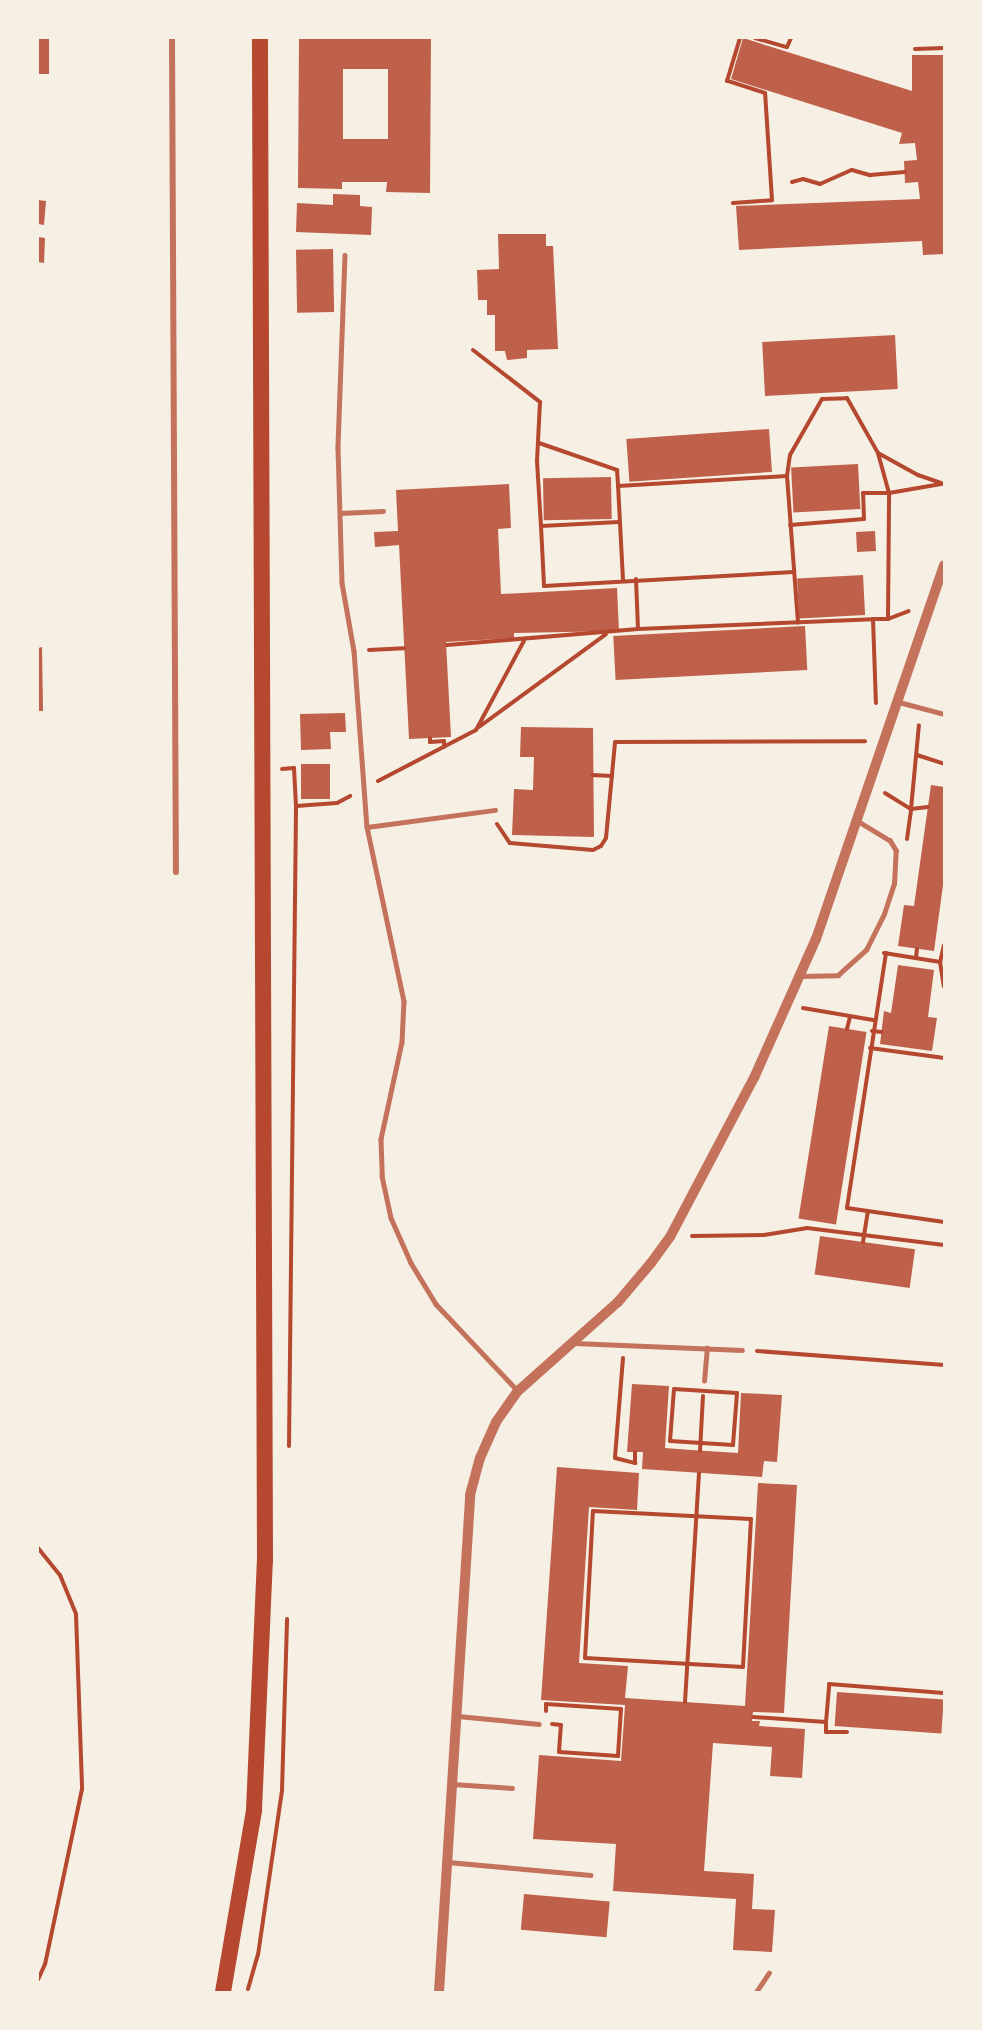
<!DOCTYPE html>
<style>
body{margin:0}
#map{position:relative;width:982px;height:2030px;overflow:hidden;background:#f6efe4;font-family:Barlow,sans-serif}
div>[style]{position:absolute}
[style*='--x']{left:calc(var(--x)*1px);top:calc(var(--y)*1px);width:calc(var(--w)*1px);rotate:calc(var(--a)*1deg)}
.building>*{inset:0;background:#bf614a;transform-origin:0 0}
.path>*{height:4px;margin:-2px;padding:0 2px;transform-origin:2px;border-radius:2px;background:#b5482f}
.service>*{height:4.5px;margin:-2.25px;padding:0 2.25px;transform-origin:2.25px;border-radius:2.25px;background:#c5725c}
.minor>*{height:6px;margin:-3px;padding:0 3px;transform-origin:3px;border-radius:3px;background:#c5725c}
.tertiary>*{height:10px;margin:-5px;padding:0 5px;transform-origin:5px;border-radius:5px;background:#c5725c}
.trunk>*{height:16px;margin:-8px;padding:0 8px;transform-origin:8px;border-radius:8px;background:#b5482f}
span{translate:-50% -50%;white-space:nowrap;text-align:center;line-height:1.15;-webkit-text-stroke:4.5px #f6efe4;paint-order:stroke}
.frame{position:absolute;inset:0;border:39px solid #f6efe4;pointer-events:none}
</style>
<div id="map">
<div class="building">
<div style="left:38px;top:38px;width:11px;height:36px"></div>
<div style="clip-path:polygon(evenodd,299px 38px,431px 38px,430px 193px,386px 192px,387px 182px,342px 182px,342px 189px,298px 188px,299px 38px,343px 69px,388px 69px,388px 139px,343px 139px,343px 69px)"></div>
<div style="clip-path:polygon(743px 38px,912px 91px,912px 55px,944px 55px,944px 254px,923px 255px,922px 241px,739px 250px,736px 206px,920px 199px,918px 182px,905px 183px,904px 161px,917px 160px,915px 143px,899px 144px,902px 133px,731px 79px)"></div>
<div style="clip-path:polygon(333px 194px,360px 195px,360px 206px,372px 207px,371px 235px,296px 232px,297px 203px,333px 205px)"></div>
<div style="clip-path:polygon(38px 200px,46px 201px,44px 225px,38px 224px)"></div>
<div style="clip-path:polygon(498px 234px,546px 234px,546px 246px,553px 246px,558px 349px,527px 350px,527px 358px,507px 360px,505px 351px,495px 351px,495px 315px,487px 315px,487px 300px,478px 300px,477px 270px,499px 269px)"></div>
<div style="clip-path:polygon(38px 237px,45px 238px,44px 263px,38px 262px)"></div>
<div style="left:333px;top:249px;width:63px;height:37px;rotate:89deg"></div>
<div style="left:895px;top:335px;width:54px;height:133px;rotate:87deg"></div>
<div style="left:769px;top:429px;width:43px;height:143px;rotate:86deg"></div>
<div style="left:858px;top:464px;width:45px;height:67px;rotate:87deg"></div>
<div style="left:611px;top:477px;width:42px;height:68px;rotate:89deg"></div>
<div style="clip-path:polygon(509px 484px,511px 528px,498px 529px,501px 594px,617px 588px,619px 631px,514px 633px,514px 638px,446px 642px,451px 737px,409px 739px,399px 545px,375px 547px,374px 532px,398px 531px,396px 490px)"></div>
<div style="left:875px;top:531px;width:20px;height:19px;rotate:87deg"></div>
<div style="left:863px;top:575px;width:40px;height:66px;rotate:87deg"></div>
<div style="left:805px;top:626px;width:44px;height:192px;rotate:87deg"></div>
<div style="clip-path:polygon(42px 647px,43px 711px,38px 711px,38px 648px)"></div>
<div style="clip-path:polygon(345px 713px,346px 732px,330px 732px,331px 749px,301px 750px,300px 714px)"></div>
<div style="clip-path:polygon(521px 727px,593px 728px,594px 837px,512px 835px,514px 789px,533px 790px,534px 757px,520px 757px)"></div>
<div style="left:301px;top:764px;width:29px;height:35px"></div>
<div style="clip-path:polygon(931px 785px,944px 787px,944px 878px,934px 951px,898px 946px,904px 905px,914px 906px)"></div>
<div style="clip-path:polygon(898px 965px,934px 970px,928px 1017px,937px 1018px,932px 1051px,880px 1044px,884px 1011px,891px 1013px)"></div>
<div style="left:829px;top:1026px;width:38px;height:195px;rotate:9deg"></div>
<div style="left:820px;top:1236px;width:96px;height:39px;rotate:8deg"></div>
<div style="clip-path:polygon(632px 1384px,669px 1386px,665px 1448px,691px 1450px,738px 1453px,741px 1393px,782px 1395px,777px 1462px,764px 1461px,762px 1477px,642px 1469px,643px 1452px,627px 1452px)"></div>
<div style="clip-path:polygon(557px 1467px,639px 1473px,637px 1510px,589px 1507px,579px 1663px,628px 1666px,625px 1698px,745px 1706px,758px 1483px,797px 1485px,784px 1713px,753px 1712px,752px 1721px,760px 1721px,759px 1726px,805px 1729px,802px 1778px,770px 1776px,772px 1747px,713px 1743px,704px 1871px,754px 1874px,752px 1909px,775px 1910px,772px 1952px,733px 1950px,736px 1899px,613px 1891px,616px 1844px,533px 1839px,539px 1755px,621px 1761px,625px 1705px,541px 1700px)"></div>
<div style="left:837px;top:1692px;width:107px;height:34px;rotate:4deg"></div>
<div style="left:524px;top:1894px;width:86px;height:36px;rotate:5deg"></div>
</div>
<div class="path">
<div style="--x:755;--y:38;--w:33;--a:16"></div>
<div style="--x:787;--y:47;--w:10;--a:-66"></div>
<div style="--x:915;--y:49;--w:29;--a:-2"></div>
<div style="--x:792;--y:182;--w:11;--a:-15"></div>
<div style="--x:803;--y:179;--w:18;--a:16"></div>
<div style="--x:820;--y:184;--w:35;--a:-24"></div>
<div style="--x:852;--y:170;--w:19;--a:16"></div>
<div style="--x:870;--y:175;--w:35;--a:-5"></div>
<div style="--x:733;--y:203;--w:39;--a:-4"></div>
<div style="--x:772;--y:200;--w:107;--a:-93.7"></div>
<div style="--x:765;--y:93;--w:40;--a:-162"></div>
<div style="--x:727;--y:81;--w:45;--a:-73.2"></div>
<div style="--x:473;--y:350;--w:85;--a:37.8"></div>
<div style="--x:540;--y:402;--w:59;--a:92.9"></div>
<div style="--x:537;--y:461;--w:65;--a:86.5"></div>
<div style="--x:539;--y:443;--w:83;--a:19.1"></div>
<div style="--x:617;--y:470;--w:16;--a:86"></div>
<div style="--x:787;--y:476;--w:21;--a:-82"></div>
<div style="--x:790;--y:455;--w:64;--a:-60.3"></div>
<div style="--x:822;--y:399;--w:25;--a:-2"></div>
<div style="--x:847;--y:398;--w:63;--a:60.6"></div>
<div style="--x:878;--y:453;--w:46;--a:28.8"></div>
<div style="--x:918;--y:475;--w:28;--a:19"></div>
<div style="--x:619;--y:522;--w:78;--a:177.1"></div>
<div style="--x:541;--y:526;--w:60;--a:87.1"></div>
<div style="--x:544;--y:586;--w:250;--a:-3.2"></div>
<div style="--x:790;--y:525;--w:74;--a:-4.6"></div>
<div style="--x:864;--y:519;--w:26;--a:-92"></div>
<div style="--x:863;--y:493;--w:26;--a:0"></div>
<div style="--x:889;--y:493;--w:53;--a:-9.8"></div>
<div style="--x:636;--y:579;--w:50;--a:87.7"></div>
<div style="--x:623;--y:580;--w:94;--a:-93"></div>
<div style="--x:618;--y:486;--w:169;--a:-3.4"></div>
<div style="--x:787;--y:476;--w:147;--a:85.7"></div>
<div style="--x:873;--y:619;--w:15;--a:0"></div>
<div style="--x:888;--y:619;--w:126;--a:-89.5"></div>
<div style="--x:889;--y:493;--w:41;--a:-105.4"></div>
<div style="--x:888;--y:619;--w:22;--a:-21"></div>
<div style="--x:447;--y:645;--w:192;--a:-4.8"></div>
<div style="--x:638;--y:629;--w:235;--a:-2.4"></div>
<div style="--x:873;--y:619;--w:84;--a:88"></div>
<div style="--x:369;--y:650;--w:35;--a:-3"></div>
<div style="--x:479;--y:727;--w:157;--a:-36.2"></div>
<div style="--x:430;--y:738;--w:4;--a:90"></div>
<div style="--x:430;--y:742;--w:14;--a:-4"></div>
<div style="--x:444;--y:741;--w:6;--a:90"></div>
<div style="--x:917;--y:755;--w:28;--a:18"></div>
<div style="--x:282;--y:769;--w:12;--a:-5"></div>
<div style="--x:294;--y:768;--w:38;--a:87"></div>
<div style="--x:296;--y:806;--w:41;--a:-4.2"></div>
<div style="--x:337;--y:803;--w:15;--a:-28"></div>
<div style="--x:592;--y:775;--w:20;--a:3"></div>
<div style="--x:378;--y:781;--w:110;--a:-27.5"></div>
<div style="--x:476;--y:730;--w:101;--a:-61.7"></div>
<div style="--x:885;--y:793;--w:31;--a:32"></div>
<div style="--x:911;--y:809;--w:84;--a:-84.6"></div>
<div style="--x:497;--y:824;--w:23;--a:56"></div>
<div style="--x:510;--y:843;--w:83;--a:4.8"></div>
<div style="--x:593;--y:850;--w:9;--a:-27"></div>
<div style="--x:601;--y:846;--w:9;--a:-58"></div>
<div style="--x:606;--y:838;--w:96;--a:-84.6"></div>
<div style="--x:615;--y:742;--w:250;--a:-0.2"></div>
<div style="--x:907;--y:839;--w:30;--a:-82"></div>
<div style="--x:911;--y:809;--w:17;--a:-7"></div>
<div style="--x:944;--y:945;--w:17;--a:103"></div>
<div style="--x:940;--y:962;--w:25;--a:81"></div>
<div style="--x:884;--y:953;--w:57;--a:9.1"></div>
<div style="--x:886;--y:953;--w:258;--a:98.7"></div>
<div style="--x:847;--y:1208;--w:98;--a:8.2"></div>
<div style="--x:916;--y:958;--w:9;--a:-84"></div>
<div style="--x:803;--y:1008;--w:71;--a:9.7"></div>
<div style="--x:847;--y:1029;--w:12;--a:-76"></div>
<div style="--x:872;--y:1031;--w:10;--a:6"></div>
<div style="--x:870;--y:1048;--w:75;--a:7.7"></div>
<div style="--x:692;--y:1236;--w:72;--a:-0.8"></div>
<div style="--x:764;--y:1235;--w:44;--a:-9.2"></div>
<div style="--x:807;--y:1228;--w:138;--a:7.1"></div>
<div style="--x:863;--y:1242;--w:31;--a:-81"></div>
<div style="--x:757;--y:1351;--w:188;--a:4.3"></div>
<div style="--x:623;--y:1358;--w:100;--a:94.6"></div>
<div style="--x:615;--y:1458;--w:21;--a:14"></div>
<div style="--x:635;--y:1463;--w:11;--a:-90"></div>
<div style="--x:674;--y:1389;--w:63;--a:3.6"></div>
<div style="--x:737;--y:1393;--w:52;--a:94.4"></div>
<div style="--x:733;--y:1445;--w:63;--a:-176.4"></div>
<div style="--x:670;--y:1441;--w:52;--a:-85.6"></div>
<div style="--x:289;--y:1446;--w:640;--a:-89.37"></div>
<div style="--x:700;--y:1451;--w:55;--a:-86.9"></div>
<div style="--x:593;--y:1511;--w:158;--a:2.9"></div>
<div style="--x:751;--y:1519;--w:148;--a:93.1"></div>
<div style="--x:743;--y:1667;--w:158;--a:-176.7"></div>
<div style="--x:585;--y:1658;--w:147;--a:-86.9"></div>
<div style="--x:38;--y:1548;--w:35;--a:51"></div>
<div style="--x:60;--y:1575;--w:42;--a:67.7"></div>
<div style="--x:76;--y:1614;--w:175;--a:88"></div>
<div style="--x:82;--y:1789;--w:179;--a:101.9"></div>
<div style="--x:45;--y:1964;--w:17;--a:114"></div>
<div style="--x:685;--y:1702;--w:229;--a:-86.5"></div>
<div style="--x:546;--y:1711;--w:7;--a:-90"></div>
<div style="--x:546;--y:1704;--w:75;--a:3.8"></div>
<div style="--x:621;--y:1709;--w:47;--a:93.7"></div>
<div style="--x:618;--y:1756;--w:59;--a:-176.1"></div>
<div style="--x:559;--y:1752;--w:27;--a:-86"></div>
<div style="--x:561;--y:1725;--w:9;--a:-174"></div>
<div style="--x:753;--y:1717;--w:73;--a:3.9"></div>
<div style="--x:826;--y:1722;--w:38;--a:-85"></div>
<div style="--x:829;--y:1684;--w:115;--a:4.5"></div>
<div style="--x:826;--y:1722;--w:10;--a:90"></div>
<div style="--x:826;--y:1732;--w:21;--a:0"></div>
<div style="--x:248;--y:1989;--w:35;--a:-74"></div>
<div style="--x:258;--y:1955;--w:167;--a:-81.7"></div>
<div style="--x:282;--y:1790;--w:171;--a:-88.3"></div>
</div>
<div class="service">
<div style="--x:345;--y:255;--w:193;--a:92.1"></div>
<div style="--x:338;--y:448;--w:135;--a:88.3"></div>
<div style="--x:342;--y:583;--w:69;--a:80"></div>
<div style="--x:354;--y:651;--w:176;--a:85.8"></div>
<div style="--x:367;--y:827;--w:178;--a:78"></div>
<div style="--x:404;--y:1001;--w:41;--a:92.8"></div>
<div style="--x:402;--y:1042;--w:99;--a:102.2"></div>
<div style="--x:381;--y:1139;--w:37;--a:88"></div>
<div style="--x:382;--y:1176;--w:43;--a:77.9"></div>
<div style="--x:391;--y:1218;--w:49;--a:66"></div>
<div style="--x:411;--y:1263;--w:48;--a:58.6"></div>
<div style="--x:436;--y:1304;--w:120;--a:46.7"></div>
<div style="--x:340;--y:513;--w:43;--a:-2.7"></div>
<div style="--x:899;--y:702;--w:47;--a:14.9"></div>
<div style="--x:367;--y:827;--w:129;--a:-7.6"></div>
<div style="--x:799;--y:976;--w:39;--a:-1"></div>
<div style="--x:838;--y:975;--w:38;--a:-42"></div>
<div style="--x:866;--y:950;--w:40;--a:-63.4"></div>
<div style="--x:884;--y:914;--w:32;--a:-72"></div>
<div style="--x:894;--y:884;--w:33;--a:-87"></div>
<div style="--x:896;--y:851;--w:12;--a:-121"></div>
<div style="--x:890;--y:841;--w:37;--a:-149"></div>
<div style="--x:574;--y:1343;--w:168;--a:2.4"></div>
<div style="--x:704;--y:1381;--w:33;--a:-85"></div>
<div style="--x:458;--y:1716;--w:81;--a:5.6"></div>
<div style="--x:452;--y:1784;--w:60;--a:3.8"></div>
<div style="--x:448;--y:1862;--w:143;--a:5.2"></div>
<div style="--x:756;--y:1992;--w:23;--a:-56"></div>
</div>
<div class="minor">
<div style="--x:172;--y:38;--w:834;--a:89.73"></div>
</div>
<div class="tertiary">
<div style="--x:439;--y:1992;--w:498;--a:-86.4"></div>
<div style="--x:470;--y:1495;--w:38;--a:-75"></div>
<div style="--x:480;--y:1458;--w:39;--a:-66"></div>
<div style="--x:496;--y:1422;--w:38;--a:-55"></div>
<div style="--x:518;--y:1391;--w:134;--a:-41.7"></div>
<div style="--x:618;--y:1302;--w:51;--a:-49.8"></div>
<div style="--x:651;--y:1263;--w:32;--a:-54"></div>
<div style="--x:670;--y:1237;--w:180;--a:-62.2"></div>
<div style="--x:754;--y:1078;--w:152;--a:-66"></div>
<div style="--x:816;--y:939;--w:395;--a:-71.1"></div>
</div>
<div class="trunk">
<div style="--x:223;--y:1992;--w:185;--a:-80.3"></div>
<div style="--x:254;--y:1810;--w:249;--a:-87.5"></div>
<div style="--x:265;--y:1561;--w:1523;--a:-90.19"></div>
</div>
<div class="frame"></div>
</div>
